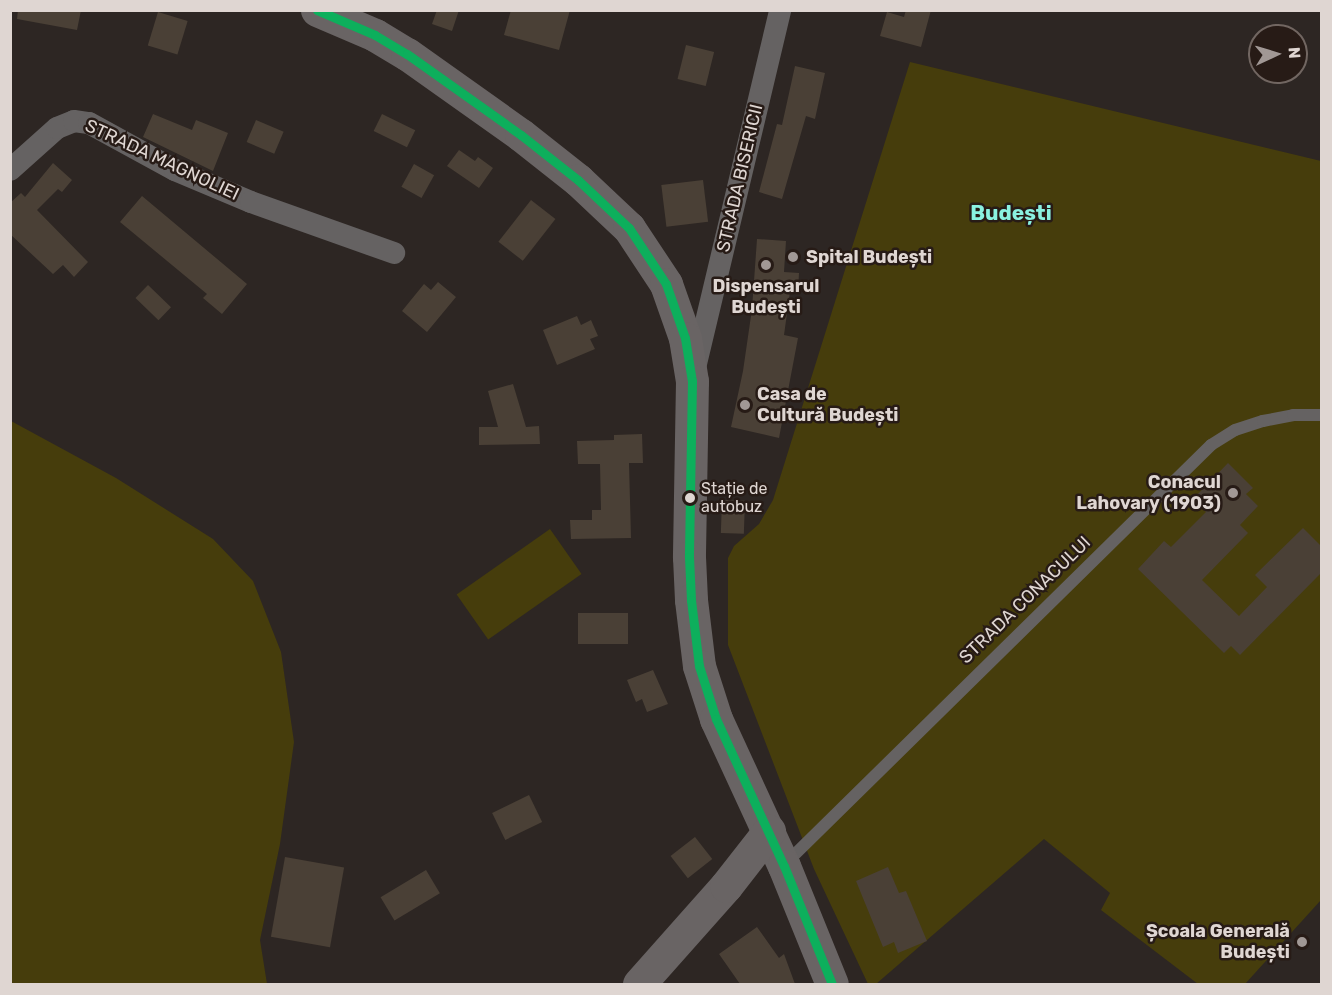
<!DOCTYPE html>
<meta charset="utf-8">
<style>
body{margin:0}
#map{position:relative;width:1332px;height:995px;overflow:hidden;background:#2d2623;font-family:Rubik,sans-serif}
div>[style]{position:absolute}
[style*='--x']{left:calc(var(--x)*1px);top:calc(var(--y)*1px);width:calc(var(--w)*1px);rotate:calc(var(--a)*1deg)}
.green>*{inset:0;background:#463d0c;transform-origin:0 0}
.building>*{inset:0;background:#4a4036;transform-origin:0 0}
.lane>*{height:12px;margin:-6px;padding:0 6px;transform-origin:6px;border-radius:6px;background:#656262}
.street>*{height:22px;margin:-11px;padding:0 11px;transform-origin:11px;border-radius:11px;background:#656262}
.secondary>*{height:33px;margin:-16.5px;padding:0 16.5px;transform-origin:16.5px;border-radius:16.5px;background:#696464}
.bus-1>*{height:9px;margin:-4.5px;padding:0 4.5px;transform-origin:4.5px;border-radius:4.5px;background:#0daf5c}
.dots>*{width:16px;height:16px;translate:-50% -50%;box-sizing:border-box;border:3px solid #271b16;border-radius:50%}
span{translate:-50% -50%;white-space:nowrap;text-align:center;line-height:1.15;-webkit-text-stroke:5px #271b16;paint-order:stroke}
.bus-label{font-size:16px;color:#dfd6d2}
.left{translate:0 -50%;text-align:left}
.street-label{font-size:18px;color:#dfd6d2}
.poi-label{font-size:18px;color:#dfd6d2;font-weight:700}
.right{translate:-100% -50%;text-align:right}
.quarter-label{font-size:21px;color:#8af1e0;font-weight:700}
.frame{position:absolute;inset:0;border:12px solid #dfd6d2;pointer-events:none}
.north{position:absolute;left:1248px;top:24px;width:60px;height:60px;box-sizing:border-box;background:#271b16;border:2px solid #716661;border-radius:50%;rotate:86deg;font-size:16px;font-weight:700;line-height:24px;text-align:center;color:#dfd6d2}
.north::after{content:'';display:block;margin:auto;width:21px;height:27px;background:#a19895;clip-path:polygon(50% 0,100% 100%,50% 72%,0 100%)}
</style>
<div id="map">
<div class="green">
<div style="clip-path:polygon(910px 62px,1321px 161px,1321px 900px,1245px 984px,1198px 984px,1101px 910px,1110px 893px,1044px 839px,876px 984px,868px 984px,814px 869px,728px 645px,728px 558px,734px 546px,759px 524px,773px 500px)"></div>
<div style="clip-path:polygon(11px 421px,116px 478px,213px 539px,253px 581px,281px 652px,294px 742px,280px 844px,260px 940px,267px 984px,11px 984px)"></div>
<div style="left:550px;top:529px;width:55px;height:114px;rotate:55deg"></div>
</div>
<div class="building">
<div style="clip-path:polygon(18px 10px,81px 10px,77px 30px,17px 19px)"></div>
<div style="clip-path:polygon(437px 10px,459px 10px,452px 31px,432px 24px)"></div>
<div style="clip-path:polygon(511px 10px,570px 10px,559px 50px,504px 35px)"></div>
<div style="clip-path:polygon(906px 10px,931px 10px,921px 47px,880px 36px,887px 12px,904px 17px)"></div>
<div style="left:158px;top:12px;width:31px;height:35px;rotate:17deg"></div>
<div style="left:686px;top:45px;width:29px;height:35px;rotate:14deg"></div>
<div style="clip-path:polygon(795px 66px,825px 73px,815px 119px,806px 116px,782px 199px,759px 192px,777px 124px,782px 125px)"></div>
<div style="clip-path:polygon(153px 114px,192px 130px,196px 120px,228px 133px,213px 171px,143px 137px)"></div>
<div style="left:382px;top:114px;width:37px;height:19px;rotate:26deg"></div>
<div style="left:256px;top:120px;width:30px;height:24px;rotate:23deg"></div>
<div style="clip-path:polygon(459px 150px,475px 161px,478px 157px,493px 168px,479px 188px,447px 166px)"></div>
<div style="clip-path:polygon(53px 163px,72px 180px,62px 192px,58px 189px,37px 210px,88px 262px,74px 277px,63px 265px,53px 274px,10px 234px,10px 203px,21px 193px,25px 197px)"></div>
<div style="left:414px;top:164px;width:23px;height:26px;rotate:29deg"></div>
<div style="left:703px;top:180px;width:42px;height:42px;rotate:83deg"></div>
<div style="clip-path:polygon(142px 196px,247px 284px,222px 314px,203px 298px,207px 294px,120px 222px)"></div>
<div style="left:531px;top:200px;width:31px;height:53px;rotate:38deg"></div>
<div style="clip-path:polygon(757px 239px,786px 241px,784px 272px,799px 273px,798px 292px,790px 292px,784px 335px,798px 338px,779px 438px,731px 427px,743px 371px,752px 309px)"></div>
<div style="clip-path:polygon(438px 282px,456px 297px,427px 332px,402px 311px,424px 284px,431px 290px)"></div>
<div style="left:148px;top:285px;width:32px;height:18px;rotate:44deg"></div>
<div style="clip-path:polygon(577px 316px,581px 325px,591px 320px,598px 336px,590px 339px,595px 349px,557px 365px,543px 330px)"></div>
<div style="clip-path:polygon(513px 384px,526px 427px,539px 426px,540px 444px,479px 445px,479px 427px,498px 427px,488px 391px)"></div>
<div style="clip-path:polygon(642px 434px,643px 463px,629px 463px,631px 538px,571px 539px,570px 520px,592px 520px,592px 510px,601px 510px,600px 464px,578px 464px,577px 441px,614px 440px,614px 435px)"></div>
<div style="clip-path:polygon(1228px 463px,1253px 488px,1246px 494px,1258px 506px,1240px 525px,1248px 533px,1202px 580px,1239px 616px,1267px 587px,1255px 575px,1303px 528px,1322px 547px,1322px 572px,1240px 655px,1231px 646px,1224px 653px,1138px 569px,1164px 541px,1171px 547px,1206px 512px,1193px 499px)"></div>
<div style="left:722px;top:500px;width:23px;height:33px;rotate:2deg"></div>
<div style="left:578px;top:613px;width:50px;height:31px"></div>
<div style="clip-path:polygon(653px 670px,668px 704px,647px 712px,642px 699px,636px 702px,627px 680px)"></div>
<div style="left:529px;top:795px;width:30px;height:41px;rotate:64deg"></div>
<div style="left:695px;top:837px;width:28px;height:31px;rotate:52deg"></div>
<div style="left:285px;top:857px;width:60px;height:81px;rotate:10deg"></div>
<div style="clip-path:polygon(888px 867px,899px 893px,906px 891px,927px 941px,898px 953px,894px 942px,883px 947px,856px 881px)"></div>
<div style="left:426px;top:870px;width:27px;height:53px;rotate:59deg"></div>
<div style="clip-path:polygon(757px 927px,779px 958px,784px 954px,795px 984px,740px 984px,719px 954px)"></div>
</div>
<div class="lane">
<div style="--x:786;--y:863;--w:596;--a:-44.52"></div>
<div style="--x:1211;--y:445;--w:28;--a:-32"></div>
<div style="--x:1235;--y:430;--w:29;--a:-18"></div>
<div style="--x:1263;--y:421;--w:31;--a:-11"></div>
<div style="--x:1293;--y:415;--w:29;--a:0"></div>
</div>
<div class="street">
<div style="--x:10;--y:170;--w:63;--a:-41.8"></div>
<div style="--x:57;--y:128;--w:18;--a:-22"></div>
<div style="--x:74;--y:121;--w:15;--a:8"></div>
<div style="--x:89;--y:123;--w:98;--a:28.7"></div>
<div style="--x:175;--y:170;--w:82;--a:22.8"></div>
<div style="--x:251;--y:202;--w:152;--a:19.6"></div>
<div style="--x:695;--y:368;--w:368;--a:-76.6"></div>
</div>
<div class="secondary">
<div style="--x:317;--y:10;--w:63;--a:23.3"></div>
<div style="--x:375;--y:35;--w:37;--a:31"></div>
<div style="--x:407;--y:54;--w:140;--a:35.4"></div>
<div style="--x:521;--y:135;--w:73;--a:38.3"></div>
<div style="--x:578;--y:180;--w:70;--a:43.3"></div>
<div style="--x:629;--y:228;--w:67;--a:56.5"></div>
<div style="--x:666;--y:284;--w:57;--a:70.6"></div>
<div style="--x:685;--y:338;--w:44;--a:80.8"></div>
<div style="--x:692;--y:381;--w:176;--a:91"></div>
<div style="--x:689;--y:557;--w:43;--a:87.3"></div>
<div style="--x:691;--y:600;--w:66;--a:83.1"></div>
<div style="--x:699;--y:666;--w:56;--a:72.2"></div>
<div style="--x:716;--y:719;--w:162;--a:65.2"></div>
<div style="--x:784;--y:866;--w:127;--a:67.9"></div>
<div style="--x:639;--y:984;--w:131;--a:-48.4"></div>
<div style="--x:726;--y:886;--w:70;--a:-52"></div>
</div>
<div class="bus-1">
<div style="--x:317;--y:10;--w:63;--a:23.3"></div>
<div style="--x:375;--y:35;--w:37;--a:31"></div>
<div style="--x:407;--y:54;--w:140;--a:35.4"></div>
<div style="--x:521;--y:135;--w:73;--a:38.3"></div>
<div style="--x:578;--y:180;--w:70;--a:43.3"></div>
<div style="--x:629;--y:228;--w:67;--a:56.5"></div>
<div style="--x:666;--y:284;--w:57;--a:70.6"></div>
<div style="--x:685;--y:338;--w:44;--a:80.8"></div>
<div style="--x:692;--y:381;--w:176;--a:91"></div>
<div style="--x:689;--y:557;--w:43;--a:87.3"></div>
<div style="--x:691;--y:600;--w:66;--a:83.1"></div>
<div style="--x:699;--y:666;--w:56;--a:72.2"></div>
<div style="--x:716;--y:719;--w:162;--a:65.2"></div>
<div style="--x:784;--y:866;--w:127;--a:67.9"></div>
</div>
<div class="dots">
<div style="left:793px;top:257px;background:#a19895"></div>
<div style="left:766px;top:265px;background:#a19895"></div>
<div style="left:745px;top:405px;background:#a19895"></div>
<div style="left:1233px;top:493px;background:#a19895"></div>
<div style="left:690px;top:498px;background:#dfd6d2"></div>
<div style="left:1302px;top:942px;background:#a19895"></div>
</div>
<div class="bus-label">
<span class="left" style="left:701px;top:498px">Stație de<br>autobuz</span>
</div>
<div class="street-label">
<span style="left:162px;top:160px;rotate:25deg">STRADA MAGNOLIEI</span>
<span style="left:740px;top:178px;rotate:-77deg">STRADA BISERICII</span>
<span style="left:1025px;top:600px;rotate:-44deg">STRADA CONACULUI</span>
</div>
<div class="poi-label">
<span class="left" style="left:806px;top:257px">Spital Budești</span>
<span style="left:766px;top:297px">Dispensarul<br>Budești</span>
<span class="left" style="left:757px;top:405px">Casa de<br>Cultură Budești</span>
<span class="right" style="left:1221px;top:493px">Conacul<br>Lahovary (1903)</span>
<span class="right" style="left:1290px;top:942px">Școala Generală<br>Budești</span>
</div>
<div class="quarter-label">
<span style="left:1011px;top:213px">Budești</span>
</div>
<div class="frame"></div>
<div class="north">N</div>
</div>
